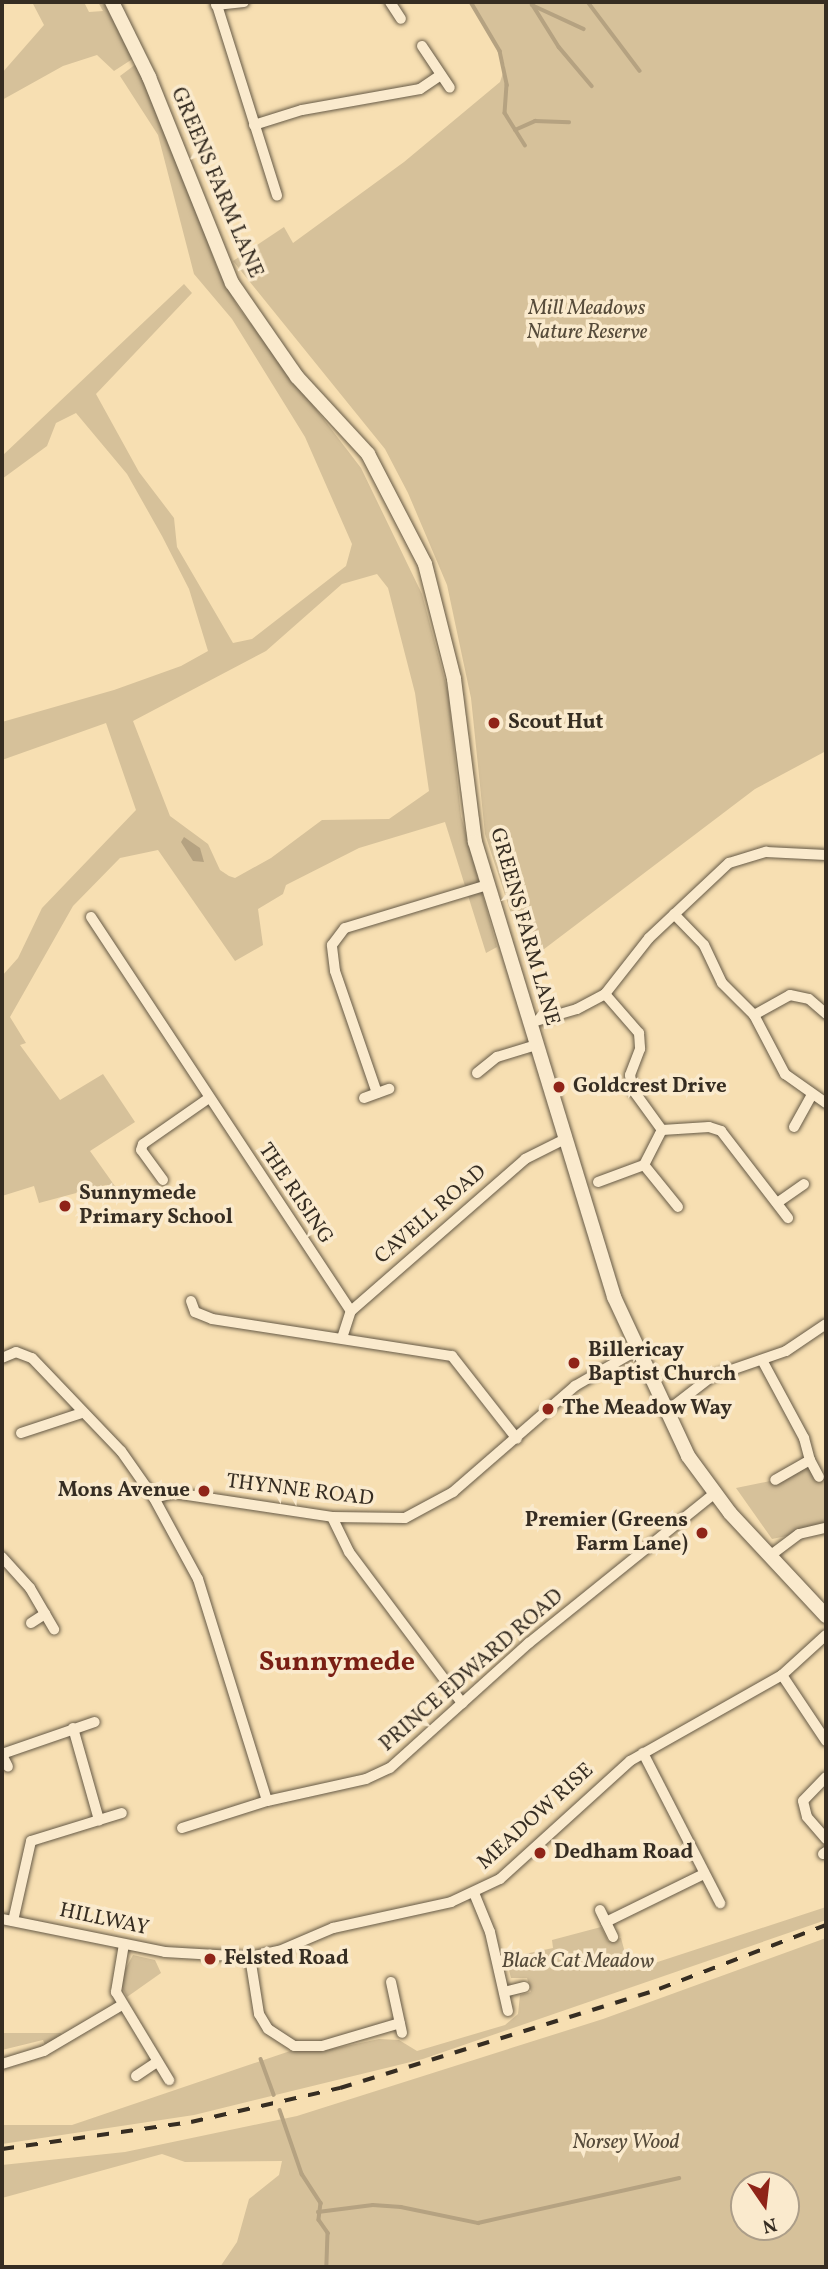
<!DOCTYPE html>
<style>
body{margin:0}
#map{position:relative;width:828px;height:2269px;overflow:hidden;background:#f7dfb2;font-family:Vollkorn,serif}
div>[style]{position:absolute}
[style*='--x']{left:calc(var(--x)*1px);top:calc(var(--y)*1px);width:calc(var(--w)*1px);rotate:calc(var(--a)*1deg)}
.green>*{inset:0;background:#d6c19a}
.water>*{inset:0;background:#b5a281}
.stream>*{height:3.5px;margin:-1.75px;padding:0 1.75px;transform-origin:1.75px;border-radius:1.75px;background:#b5a281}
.roads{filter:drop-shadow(0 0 2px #665a46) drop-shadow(0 0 2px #665a46)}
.street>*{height:10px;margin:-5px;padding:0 5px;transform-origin:5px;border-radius:5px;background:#faeacd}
.secondary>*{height:14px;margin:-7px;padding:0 7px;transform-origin:7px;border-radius:7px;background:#faeacd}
.rail>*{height:3.5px;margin-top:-1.75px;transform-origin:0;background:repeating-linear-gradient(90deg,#362d22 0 12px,transparent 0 24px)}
.dots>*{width:19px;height:19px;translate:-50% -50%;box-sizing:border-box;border:4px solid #faeacd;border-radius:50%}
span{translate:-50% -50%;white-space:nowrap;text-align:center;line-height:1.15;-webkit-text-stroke:7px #faeacd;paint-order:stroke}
.street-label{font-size:21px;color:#362d22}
.park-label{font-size:21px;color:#564b3a;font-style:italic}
.poi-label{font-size:21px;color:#362d22;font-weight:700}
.left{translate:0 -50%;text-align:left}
.right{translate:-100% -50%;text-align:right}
.district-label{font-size:28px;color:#7a1f14;font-weight:700}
.frame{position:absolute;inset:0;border:4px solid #362d22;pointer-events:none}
.north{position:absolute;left:730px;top:2171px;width:70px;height:70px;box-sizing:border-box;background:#faeacd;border:2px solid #ac9e89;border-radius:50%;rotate:166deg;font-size:19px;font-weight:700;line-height:28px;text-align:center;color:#362d22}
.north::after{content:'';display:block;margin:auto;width:24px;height:32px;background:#8f2418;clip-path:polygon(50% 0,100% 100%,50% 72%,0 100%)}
</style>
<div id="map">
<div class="green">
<div style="clip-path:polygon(32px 2px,84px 2px,89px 12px,103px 11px,98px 2px,107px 2px,134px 58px,114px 71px,97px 55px,63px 66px,2px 100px,2px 73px,44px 25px)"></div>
<div style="clip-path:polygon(471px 2px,826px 2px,826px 751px,755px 789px,527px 962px,485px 834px,471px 698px,447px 585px,408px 493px,385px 449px,233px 261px,284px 227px,293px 243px,404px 162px,500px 82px,505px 67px,500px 51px)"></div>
<div style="clip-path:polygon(evenodd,136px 64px,161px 114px,218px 270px,238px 307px,361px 468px,422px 594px,448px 692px,461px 816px,497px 947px,486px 953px,445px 822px,359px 848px,286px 885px,283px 894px,258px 909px,263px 945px,235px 961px,158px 850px,120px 858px,73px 906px,10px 1017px,26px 1043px,20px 1045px,60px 1100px,103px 1074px,135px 1122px,90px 1151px,122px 1196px,106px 1185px,39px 1203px,34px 1186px,2px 1196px,2px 976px,18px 958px,42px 908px,136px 810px,106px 723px,2px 760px,2px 722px,114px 690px,181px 666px,208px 651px,189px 589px,162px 536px,127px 474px,76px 413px,56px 423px,47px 446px,2px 479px,2px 456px,184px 284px,192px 293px,96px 394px,139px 472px,174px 518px,177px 547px,233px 643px,252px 639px,346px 566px,352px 544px,305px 437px,232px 319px,194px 274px,158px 135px,120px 76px,136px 64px,377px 574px,388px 588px,415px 693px,429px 791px,389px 819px,322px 820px,271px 858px,235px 878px,229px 876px,220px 870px,208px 844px,170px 816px,133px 721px,266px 651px,342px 584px,377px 574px)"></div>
<div style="clip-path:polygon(810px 1460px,819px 1477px,826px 1476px,826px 1528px,772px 1539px,736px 1488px,775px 1480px)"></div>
<div style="clip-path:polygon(826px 1907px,826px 1920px,423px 2059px,194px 2115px,2px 2144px,2px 2125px,72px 2125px,302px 2047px,323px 2051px,379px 2039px,399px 2040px,417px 2051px,505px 2025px,518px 2014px,520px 1995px,531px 1992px,527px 1978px,511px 1978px,506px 1958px,553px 1948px,552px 1940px,601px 1927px,608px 1941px,621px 1938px,630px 1971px)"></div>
<div style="clip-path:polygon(evenodd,826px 1938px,826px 2267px,220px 2267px,237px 2242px,249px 2199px,279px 2175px,282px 2161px,185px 2162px,162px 2154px,2px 2198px,2px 2165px,125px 2152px,297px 2116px,603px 2019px,826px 1938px,744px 2185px,786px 2185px,786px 2227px,744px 2227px,744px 2185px)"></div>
<div style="clip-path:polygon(133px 1955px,155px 1960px,161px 1973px,127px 1997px,119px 1981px)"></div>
<div style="clip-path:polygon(2px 2033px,61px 2033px,62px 2036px,45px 2045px,43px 2040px,2px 2050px)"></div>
</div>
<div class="water">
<div style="clip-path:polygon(184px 837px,200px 848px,204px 862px,193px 861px,181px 842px)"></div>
</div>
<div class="stream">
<div style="--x:471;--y:2;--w:57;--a:59.4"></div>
<div style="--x:500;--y:51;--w:35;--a:78"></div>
<div style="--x:507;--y:85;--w:28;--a:94"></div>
<div style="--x:505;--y:113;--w:38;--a:58"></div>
<div style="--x:531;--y:2;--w:53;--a:58.1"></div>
<div style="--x:559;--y:47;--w:51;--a:49.8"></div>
<div style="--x:588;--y:2;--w:86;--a:53"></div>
<div style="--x:532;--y:5;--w:57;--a:24.8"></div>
<div style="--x:515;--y:130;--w:22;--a:-24"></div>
<div style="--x:535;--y:121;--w:34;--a:2"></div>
<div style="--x:261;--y:2059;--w:38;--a:70"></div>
<div style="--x:280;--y:2110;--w:68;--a:71"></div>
<div style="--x:302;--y:2174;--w:35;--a:57"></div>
<div style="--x:321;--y:2203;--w:17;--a:97"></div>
<div style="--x:319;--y:2220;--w:16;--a:55"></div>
<div style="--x:328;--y:2233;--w:34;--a:92"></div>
<div style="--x:318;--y:2212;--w:55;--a:-7.3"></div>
<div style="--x:373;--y:2205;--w:28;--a:4"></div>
<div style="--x:401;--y:2207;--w:79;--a:11.7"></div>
<div style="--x:478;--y:2223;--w:206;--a:-12.6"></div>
</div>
<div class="roads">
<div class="street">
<div style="--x:216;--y:2;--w:203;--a:72.5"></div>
<div style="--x:390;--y:2;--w:20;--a:57"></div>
<div style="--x:216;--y:5;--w:28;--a:-6"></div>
<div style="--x:422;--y:46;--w:50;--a:56.3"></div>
<div style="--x:254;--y:125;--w:50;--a:-17.4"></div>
<div style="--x:302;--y:110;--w:120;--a:-10.1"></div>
<div style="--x:420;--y:89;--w:25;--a:-34"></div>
<div style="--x:674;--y:914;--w:43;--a:45.9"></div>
<div style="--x:704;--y:945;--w:42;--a:64.7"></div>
<div style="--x:722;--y:983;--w:45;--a:45"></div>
<div style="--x:754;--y:1015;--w:67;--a:62.3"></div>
<div style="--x:785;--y:1074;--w:50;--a:35.3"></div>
<div style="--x:91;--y:917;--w:472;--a:56.6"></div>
<div style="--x:605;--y:994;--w:52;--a:48.9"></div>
<div style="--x:639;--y:1033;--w:16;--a:86"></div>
<div style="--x:640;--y:1049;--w:28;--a:111"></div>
<div style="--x:630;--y:1075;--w:15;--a:79"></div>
<div style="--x:633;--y:1090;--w:49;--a:54.1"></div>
<div style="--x:662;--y:1130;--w:47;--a:-3.7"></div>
<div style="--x:709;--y:1127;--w:13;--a:18"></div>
<div style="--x:721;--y:1131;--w:110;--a:52.4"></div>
<div style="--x:754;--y:1015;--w:41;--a:-29.1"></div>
<div style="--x:790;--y:995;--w:19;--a:12"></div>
<div style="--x:809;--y:999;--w:23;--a:41"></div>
<div style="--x:529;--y:1023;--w:50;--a:-16.3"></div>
<div style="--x:577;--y:1009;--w:32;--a:-28"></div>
<div style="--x:605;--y:994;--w:71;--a:-51.8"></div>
<div style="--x:649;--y:938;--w:110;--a:-43.2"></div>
<div style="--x:729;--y:863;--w:39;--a:-17"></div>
<div style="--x:766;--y:852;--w:60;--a:2.9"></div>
<div style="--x:477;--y:1073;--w:26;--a:-39"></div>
<div style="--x:497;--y:1057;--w:41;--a:-17.1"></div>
<div style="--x:377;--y:1093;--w:129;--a:-109"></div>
<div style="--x:335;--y:971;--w:26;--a:-97"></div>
<div style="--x:332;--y:945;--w:21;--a:-53"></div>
<div style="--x:345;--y:928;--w:148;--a:-16.8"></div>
<div style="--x:364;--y:1098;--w:27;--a:-20"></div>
<div style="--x:794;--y:1127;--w:37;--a:-61"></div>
<div style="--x:644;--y:1165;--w:54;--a:51"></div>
<div style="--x:163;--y:1180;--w:37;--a:-126"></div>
<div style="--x:141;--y:1150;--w:6;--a:-72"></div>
<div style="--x:143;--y:1144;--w:80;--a:-34.9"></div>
<div style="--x:598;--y:1182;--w:49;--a:-20.3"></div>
<div style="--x:644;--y:1165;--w:39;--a:-63"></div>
<div style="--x:777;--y:1203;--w:33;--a:-35"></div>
<div style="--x:191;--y:1301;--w:12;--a:70"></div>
<div style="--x:195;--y:1312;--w:18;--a:22"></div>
<div style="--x:212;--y:1319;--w:243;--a:8.8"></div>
<div style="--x:452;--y:1356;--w:105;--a:51.9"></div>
<div style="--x:342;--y:1338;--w:28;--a:-72"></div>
<div style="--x:351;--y:1311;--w:231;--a:-41.1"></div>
<div style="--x:525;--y:1159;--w:45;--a:-26.6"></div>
<div style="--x:2;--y:1358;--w:15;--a:-23"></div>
<div style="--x:16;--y:1352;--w:17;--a:21"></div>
<div style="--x:32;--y:1358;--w:129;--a:46.3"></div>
<div style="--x:121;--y:1451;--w:57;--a:54.9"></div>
<div style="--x:154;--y:1498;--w:92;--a:61.5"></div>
<div style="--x:198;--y:1579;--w:232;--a:72.7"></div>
<div style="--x:762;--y:1360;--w:89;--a:61.7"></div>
<div style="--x:804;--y:1438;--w:23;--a:75"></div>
<div style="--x:810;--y:1460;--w:40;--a:150.3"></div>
<div style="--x:667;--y:1411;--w:56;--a:-37.7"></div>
<div style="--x:711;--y:1377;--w:79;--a:-19.1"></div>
<div style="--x:786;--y:1351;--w:48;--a:-34"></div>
<div style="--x:21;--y:1433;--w:64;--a:-18.2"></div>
<div style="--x:810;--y:1460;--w:19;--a:62"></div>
<div style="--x:154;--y:1498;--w:21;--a:-14"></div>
<div style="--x:174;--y:1493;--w:160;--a:8.6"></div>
<div style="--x:332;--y:1517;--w:73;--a:0.8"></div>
<div style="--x:405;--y:1518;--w:55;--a:-28.4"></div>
<div style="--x:453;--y:1492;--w:162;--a:-41"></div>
<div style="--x:575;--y:1386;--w:74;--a:-30"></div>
<div style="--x:332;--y:1517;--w:39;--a:64"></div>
<div style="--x:349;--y:1552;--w:189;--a:53.2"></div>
<div style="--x:771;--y:1555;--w:35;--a:-37"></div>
<div style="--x:799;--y:1534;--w:28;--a:-13"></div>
<div style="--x:2;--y:1557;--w:42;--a:47.9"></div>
<div style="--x:30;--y:1588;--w:48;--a:59.7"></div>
<div style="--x:31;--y:1623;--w:17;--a:-33"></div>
<div style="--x:782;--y:1675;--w:79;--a:56.3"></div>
<div style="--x:73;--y:1728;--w:96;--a:74.2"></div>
<div style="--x:643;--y:1753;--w:169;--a:62.8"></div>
<div style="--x:2;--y:1754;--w:98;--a:-19"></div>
<div style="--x:2;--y:1755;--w:13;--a:63"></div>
<div style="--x:826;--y:1777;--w:33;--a:134"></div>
<div style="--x:803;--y:1801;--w:16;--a:76"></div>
<div style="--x:807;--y:1817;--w:29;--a:49"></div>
<div style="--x:182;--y:1828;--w:89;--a:-17.6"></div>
<div style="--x:267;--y:1801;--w:101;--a:-12.5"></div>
<div style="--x:366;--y:1779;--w:26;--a:-25"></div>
<div style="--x:390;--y:1768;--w:187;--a:-42"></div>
<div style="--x:529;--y:1643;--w:239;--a:-38.9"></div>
<div style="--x:823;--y:1854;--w:4;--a:-34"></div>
<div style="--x:474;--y:1893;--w:42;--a:67.7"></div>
<div style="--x:490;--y:1932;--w:81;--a:77.2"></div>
<div style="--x:600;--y:1910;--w:30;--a:64"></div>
<div style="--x:2;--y:1919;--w:166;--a:11.4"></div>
<div style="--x:165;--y:1952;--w:85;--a:3.4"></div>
<div style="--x:250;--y:1957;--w:30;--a:-12"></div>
<div style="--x:279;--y:1951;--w:59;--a:-23.1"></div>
<div style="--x:333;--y:1928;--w:121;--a:-12.4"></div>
<div style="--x:451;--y:1902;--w:54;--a:-25.1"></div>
<div style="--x:500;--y:1879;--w:176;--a:-42.2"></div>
<div style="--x:630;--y:1761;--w:175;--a:-29.5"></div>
<div style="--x:782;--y:1675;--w:59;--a:-42.3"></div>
<div style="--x:13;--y:1921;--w:82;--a:-77.3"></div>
<div style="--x:31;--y:1841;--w:95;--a:-17.1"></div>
<div style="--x:606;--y:1922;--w:109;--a:-26.1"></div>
<div style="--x:124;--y:1944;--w:49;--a:99.5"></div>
<div style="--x:116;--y:1992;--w:103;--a:58.9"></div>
<div style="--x:250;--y:1957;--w:58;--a:81"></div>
<div style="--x:259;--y:2014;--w:17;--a:59"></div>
<div style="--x:268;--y:2029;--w:31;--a:33"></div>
<div style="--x:294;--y:2046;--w:28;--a:0"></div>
<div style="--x:322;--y:2046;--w:81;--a:-16.4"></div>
<div style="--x:391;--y:1982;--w:52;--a:77.8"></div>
<div style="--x:504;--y:1992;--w:21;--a:-14"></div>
<div style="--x:2;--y:2064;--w:44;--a:-17.2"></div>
<div style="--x:44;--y:2051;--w:91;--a:-30.5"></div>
<div style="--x:136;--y:2076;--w:25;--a:-34"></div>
</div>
<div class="secondary">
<div style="--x:112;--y:2;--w:84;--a:63.7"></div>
<div style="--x:149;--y:77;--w:222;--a:68.1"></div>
<div style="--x:232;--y:283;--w:114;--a:55.3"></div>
<div style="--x:297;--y:377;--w:105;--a:47.3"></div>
<div style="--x:368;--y:454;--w:124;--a:62.6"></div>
<div style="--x:425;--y:564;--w:119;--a:75.8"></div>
<div style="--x:454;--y:679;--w:164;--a:82.7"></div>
<div style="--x:475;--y:842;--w:476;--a:73"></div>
<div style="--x:614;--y:1297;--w:175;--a:65"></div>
<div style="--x:688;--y:1456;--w:71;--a:53.6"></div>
<div style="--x:730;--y:1513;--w:141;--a:47"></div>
</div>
</div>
<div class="rail">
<div style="--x:2;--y:2149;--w:191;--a:-8.1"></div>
<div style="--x:191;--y:2122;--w:153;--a:-12.9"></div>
<div style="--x:340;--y:2088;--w:334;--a:-17.2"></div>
<div style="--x:659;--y:1989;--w:179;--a:-21"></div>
</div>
<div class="dots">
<div style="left:494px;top:723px;background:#8f2418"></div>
<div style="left:559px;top:1087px;background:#8f2418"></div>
<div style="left:65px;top:1206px;background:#8f2418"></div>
<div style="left:574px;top:1363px;background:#8f2418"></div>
<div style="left:548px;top:1409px;background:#8f2418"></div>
<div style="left:204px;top:1491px;background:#8f2418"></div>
<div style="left:702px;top:1533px;background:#8f2418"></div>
<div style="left:540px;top:1853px;background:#8f2418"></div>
<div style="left:210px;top:1959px;background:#8f2418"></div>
</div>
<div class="street-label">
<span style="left:216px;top:183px;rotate:67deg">GREENS FARM LANE</span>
<span style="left:524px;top:927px;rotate:74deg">GREENS FARM LANE</span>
<span style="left:295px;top:1194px;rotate:56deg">THE RISING</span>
<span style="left:431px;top:1215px;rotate:-41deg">CAVELL ROAD</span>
<span style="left:300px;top:1491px;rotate:7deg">THYNNE ROAD</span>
<span style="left:472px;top:1671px;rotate:-41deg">PRINCE EDWARD ROAD</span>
<span style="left:536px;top:1817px;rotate:-42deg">MEADOW RISE</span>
<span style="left:104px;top:1920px;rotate:12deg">HILLWAY</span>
</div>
<div class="park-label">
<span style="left:587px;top:321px">Mill Meadows<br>Nature Reserve</span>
<span style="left:578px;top:1962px">Black Cat Meadow</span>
<span style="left:626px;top:2143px">Norsey Wood</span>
</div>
<div class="poi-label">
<span class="left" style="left:508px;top:723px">Scout Hut</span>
<span class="left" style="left:573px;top:1087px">Goldcrest Drive</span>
<span class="left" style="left:79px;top:1206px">Sunnymede<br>Primary School</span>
<span class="left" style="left:588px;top:1363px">Billericay<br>Baptist Church</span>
<span class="left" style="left:562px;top:1409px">The Meadow Way</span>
<span class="right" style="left:190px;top:1491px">Mons Avenue</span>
<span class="right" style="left:688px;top:1533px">Premier (Greens<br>Farm Lane)</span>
<span class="left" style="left:554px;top:1853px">Dedham Road</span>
<span class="left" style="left:224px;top:1959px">Felsted Road</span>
</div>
<div class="district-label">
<span style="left:337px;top:1663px">Sunnymede</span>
</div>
<div class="frame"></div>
<div class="north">N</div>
</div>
